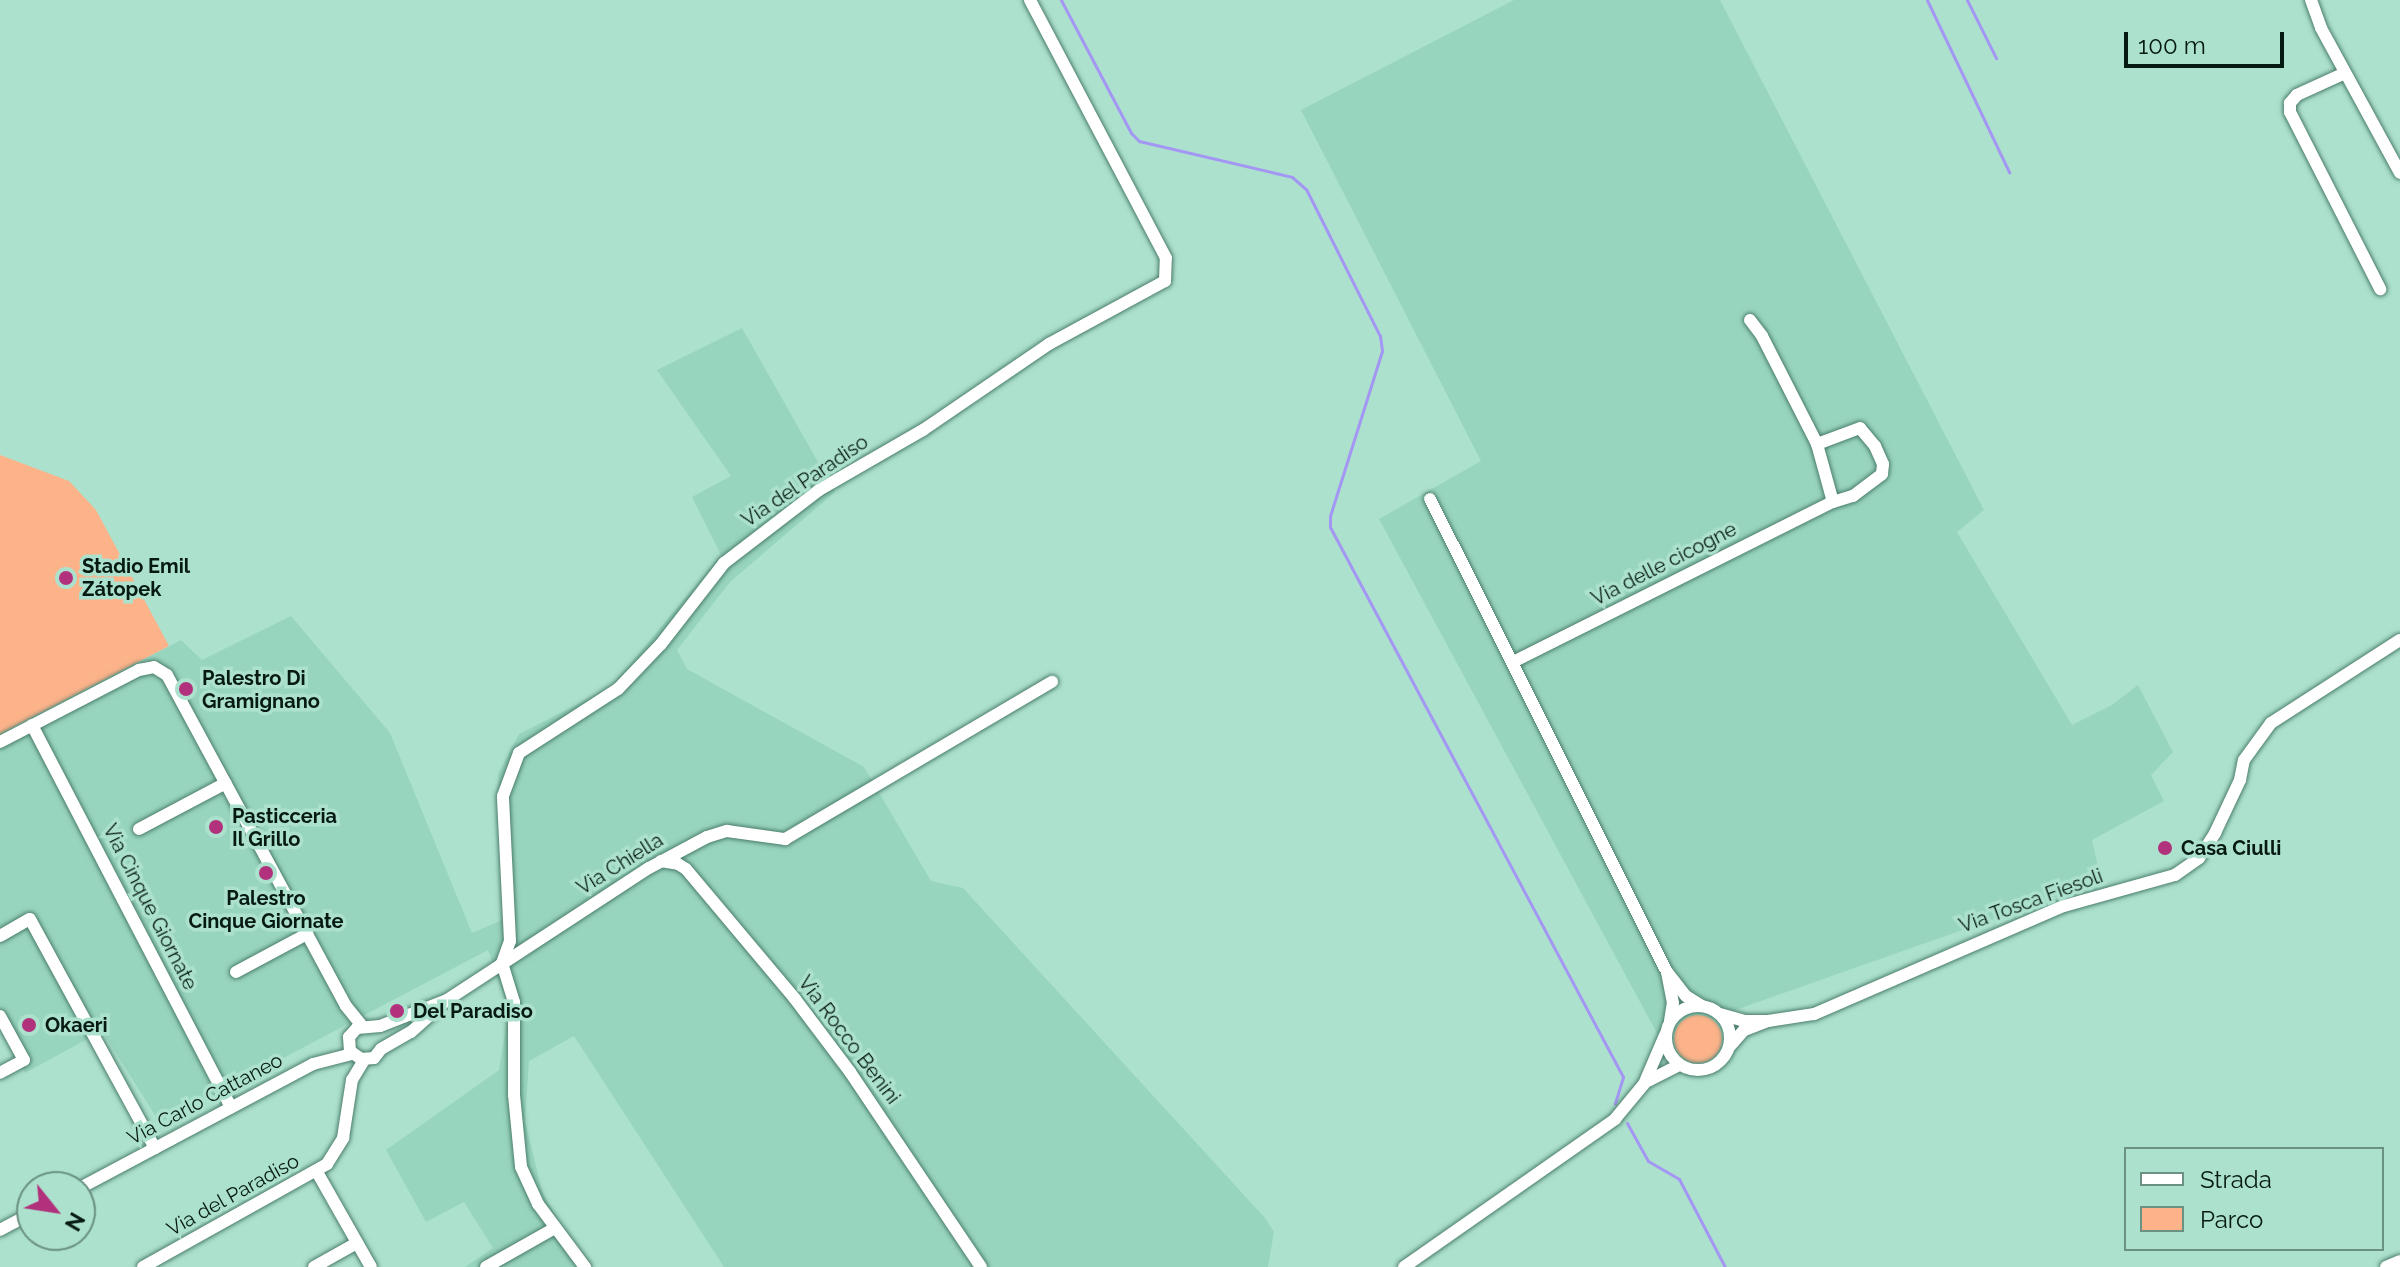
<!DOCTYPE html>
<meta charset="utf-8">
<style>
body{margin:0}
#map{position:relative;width:2400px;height:1267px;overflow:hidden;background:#ace1cd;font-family:Raleway,sans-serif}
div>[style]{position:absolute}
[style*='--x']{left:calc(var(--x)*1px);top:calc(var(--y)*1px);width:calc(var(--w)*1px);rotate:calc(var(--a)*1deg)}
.built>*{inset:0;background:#98d5be}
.green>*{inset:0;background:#fdb38a}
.round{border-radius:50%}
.stream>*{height:3px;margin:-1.5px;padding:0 1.5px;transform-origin:1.5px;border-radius:1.5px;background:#a497f4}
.roads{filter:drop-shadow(0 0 2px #4b7e6b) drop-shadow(0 0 2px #4b7e6b)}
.street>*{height:12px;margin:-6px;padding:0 6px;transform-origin:6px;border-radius:6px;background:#fff}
.street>.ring{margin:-6px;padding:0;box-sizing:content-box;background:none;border:12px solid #fff;border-radius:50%}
.dots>*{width:22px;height:22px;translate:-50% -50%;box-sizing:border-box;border:4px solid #ace1cd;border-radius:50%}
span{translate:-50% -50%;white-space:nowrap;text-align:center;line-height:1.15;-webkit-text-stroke:7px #ace1cd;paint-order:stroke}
.street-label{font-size:20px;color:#061a13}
.poi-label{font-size:20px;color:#061a13;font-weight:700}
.left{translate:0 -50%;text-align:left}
.legend{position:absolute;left:2124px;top:1147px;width:260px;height:104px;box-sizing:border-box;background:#ace1cd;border:2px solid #6a9183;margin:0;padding:10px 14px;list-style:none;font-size:24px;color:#061a13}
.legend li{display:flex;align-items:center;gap:16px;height:40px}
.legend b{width:40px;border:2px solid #6a9183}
.north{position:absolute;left:16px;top:1171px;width:80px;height:80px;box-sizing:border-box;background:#ace1cd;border:2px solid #6a9183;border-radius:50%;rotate:120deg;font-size:22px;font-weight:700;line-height:32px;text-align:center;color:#061a13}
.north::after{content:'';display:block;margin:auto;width:28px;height:36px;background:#b2317c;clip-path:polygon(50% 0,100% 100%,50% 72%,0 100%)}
.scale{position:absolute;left:2124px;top:32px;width:160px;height:36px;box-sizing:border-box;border:4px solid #061a13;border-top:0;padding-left:10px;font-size:24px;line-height:28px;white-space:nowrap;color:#061a13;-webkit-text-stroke:6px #ace1cd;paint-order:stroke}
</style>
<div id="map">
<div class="built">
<div style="clip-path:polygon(1514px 0,1720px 0,1984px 510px,1957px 532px,2072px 725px,2112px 705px,2138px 685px,2173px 752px,2151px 775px,2164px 801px,2092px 840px,2101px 881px,1659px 1037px,1379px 519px,1481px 461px,1301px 110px)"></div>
<div style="clip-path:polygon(742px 328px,835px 492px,730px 582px,677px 650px,687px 669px,864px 767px,931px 881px,963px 888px,1265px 1218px,1274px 1232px,1268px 1267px,724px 1267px,574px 1036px,529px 1061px,525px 1121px,542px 1191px,565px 1233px,593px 1267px,465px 1267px,493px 1248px,464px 1202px,426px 1222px,386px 1150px,499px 1070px,509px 1010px,488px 950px,160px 1123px,102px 1031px,25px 1073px,0 1024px,0 734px,181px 640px,202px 660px,291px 616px,390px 733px,472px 933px,502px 920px,498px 774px,519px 734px,611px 687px,721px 555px,692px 497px,731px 476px,657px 370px)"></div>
</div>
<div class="green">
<div style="clip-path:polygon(0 455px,69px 481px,96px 510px,169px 646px,0 734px)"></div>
<div class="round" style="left:1674px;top:1015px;width:48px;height:48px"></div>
</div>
<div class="stream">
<div style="--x:1061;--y:0;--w:150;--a:62.2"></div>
<div style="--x:1131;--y:133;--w:11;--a:45"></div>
<div style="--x:1139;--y:141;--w:157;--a:13.2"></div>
<div style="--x:1292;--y:177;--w:18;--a:41"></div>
<div style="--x:1306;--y:189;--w:165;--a:63.3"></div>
<div style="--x:1380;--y:336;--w:15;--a:82"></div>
<div style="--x:1382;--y:351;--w:173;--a:107.5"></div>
<div style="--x:1330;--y:516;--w:11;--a:90"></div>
<div style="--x:1330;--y:527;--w:623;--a:61.95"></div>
<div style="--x:1623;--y:1077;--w:28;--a:107"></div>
<div style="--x:1927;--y:0;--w:191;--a:64.5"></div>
<div style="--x:1967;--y:0;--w:65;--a:63.4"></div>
<div style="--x:1627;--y:1123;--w:43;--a:61.1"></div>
<div style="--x:1648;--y:1161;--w:36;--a:30"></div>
<div style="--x:1679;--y:1179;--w:99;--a:62.4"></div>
</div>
<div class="roads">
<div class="street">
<div style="--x:2311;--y:0;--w:30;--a:70"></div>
<div style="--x:2321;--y:28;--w:165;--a:61.4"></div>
<div style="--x:2345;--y:73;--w:53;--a:155.4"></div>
<div style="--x:2297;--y:95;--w:11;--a:131"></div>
<div style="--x:2290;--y:103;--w:9;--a:90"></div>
<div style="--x:2290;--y:112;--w:199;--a:63"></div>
<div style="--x:1750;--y:320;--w:20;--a:53"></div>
<div style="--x:1762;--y:336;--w:121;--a:63"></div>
<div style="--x:1817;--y:444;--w:60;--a:74.6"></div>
<div style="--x:1430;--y:499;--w:529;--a:63.39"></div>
<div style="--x:1513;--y:662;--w:358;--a:-26.6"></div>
<div style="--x:1833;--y:502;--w:21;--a:-17"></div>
<div style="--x:1853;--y:496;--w:36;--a:-37"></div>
<div style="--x:1882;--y:474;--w:10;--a:-84"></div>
<div style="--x:1883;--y:464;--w:20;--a:-114"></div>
<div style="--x:1875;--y:446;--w:23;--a:-130"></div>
<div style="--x:1860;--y:428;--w:46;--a:159.6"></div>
<div style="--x:32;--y:725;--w:431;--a:62.5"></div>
<div style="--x:0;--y:742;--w:157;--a:-27.4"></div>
<div style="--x:139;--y:670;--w:15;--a:-11"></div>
<div style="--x:154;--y:667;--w:15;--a:32"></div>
<div style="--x:167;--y:675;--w:376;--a:61.6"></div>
<div style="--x:346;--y:1006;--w:26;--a:51"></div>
<div style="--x:139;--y:829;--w:98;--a:-27.9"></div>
<div style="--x:661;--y:861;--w:17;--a:10"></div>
<div style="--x:678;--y:864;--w:9;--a:32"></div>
<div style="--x:686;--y:869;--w:170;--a:50"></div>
<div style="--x:795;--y:999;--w:91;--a:53"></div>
<div style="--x:850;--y:1072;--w:235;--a:56.1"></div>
<div style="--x:0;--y:936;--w:34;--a:-30"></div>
<div style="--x:30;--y:919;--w:261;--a:61.4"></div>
<div style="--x:502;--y:963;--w:23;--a:-70"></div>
<div style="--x:510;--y:941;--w:145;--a:-92.8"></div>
<div style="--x:503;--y:796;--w:46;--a:-69.6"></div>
<div style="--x:519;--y:753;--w:118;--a:-32.9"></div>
<div style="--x:618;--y:689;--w:62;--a:-46.3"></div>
<div style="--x:661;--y:644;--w:103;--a:-52.1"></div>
<div style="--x:724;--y:563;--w:120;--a:-37.5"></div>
<div style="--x:819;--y:490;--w:120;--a:-30"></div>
<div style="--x:923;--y:430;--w:153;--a:-34.3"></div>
<div style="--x:1049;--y:344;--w:132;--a:-28.5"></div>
<div style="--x:1165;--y:281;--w:23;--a:-88"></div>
<div style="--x:1166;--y:258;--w:292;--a:-117.8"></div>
<div style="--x:502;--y:963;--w:41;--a:72.9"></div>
<div style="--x:514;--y:1002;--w:93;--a:90"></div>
<div style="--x:514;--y:1095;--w:72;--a:84.4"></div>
<div style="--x:521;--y:1167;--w:41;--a:65.3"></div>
<div style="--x:538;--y:1204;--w:79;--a:53.3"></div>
<div style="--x:236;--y:972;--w:81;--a:-28.2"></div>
<div style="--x:447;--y:1000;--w:72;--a:158.8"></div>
<div style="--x:380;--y:1026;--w:23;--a:175"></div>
<div style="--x:357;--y:1028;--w:12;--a:132"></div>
<div style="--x:349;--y:1037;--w:14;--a:86"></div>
<div style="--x:350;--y:1051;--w:14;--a:36"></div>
<div style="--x:361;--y:1059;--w:13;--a:-4"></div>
<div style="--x:374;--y:1058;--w:11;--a:-52"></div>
<div style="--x:381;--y:1049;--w:34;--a:-30"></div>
<div style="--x:411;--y:1032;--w:48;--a:-41.6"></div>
<div style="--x:447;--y:1000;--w:241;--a:-33.2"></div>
<div style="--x:649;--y:868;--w:66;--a:-28.1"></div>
<div style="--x:707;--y:837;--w:21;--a:-17"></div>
<div style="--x:727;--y:831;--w:59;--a:7.9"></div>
<div style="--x:785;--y:839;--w:310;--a:-30.5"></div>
<div class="ring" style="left:1666px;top:1006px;width:52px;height:52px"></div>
<div style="--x:1720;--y:1014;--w:25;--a:16"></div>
<div style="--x:1744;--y:1021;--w:24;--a:0"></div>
<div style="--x:1768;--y:1021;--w:26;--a:159"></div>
<div style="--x:1744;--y:1030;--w:23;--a:131"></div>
<div style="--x:0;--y:1016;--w:50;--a:61.4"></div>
<div style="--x:24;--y:1060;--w:27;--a:152"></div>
<div style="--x:1670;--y:1021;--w:18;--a:-81"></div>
<div style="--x:1673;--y:1003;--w:32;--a:-101"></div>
<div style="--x:1667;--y:972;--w:31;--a:52"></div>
<div style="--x:1686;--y:996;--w:19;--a:32"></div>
<div style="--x:1768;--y:1021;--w:47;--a:-8.7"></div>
<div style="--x:1814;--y:1014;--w:272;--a:-23.4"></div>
<div style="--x:2064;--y:906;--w:115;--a:-15.6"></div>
<div style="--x:2175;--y:875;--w:29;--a:-35"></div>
<div style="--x:2199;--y:858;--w:30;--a:-57"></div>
<div style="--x:2215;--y:833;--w:59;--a:-64.7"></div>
<div style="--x:2240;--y:780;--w:20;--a:-79"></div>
<div style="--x:2244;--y:760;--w:46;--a:-53.9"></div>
<div style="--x:2271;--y:723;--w:153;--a:-32.8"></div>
<div style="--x:1646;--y:1082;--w:37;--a:-27"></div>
<div style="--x:317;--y:1172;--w:109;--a:60.4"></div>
<div style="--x:80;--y:1188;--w:264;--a:-28"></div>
<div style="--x:313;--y:1064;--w:40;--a:-14.4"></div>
<div style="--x:0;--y:1230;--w:36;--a:-28"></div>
<div style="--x:143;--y:1267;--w:211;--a:-29.2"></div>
<div style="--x:327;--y:1164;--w:31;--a:-58"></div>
<div style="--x:343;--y:1138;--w:59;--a:-81.2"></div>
<div style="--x:352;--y:1080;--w:23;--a:-59"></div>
<div style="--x:314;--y:1267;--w:49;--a:-29.2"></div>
<div style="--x:486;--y:1267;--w:79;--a:-29.5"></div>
<div style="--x:1404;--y:1267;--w:258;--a:-35"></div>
<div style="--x:1615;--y:1119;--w:45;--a:-50.4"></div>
<div style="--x:1644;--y:1084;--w:53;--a:-66.8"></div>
<div style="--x:2386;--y:1267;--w:15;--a:-23"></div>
</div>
</div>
<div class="dots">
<div style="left:66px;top:578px;background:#b2317c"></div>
<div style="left:186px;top:689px;background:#b2317c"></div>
<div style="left:216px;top:827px;background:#b2317c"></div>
<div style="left:2165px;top:848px;background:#b2317c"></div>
<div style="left:266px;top:873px;background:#b2317c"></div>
<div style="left:397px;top:1011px;background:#b2317c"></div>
<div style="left:29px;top:1025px;background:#b2317c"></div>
</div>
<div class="street-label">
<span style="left:805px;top:481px;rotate:-34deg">Via del Paradiso</span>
<span style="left:1664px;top:564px;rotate:-27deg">Via delle cicogne</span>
<span style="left:620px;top:864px;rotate:-32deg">Via Chiella</span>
<span style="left:2031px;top:901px;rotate:-20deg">Via Tosca Fiesoli</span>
<span style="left:150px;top:907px;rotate:63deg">Via Cinque Giornate</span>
<span style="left:849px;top:1040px;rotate:53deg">Via Rocco Benini</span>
<span style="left:205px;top:1099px;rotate:-28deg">Via Carlo Cattaneo</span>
<span style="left:233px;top:1195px;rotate:-29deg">Via del Paradiso</span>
</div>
<div class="poi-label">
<span class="left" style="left:82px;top:578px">Stadio Emil<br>Zátopek</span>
<span class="left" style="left:202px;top:690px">Palestro Di<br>Gramignano</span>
<span class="left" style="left:232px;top:828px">Pasticceria<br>Il Grillo</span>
<span class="left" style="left:2181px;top:848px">Casa Ciulli</span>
<span style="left:266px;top:910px">Palestro<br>Cinque Giornate</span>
<span class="left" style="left:413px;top:1011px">Del Paradiso</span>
<span class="left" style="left:45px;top:1025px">Okaeri</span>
</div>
<ul class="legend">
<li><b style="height:10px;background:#fff"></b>Strada</li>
<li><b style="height:22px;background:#fdb38a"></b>Parco</li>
</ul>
<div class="north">N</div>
<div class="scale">100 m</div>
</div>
